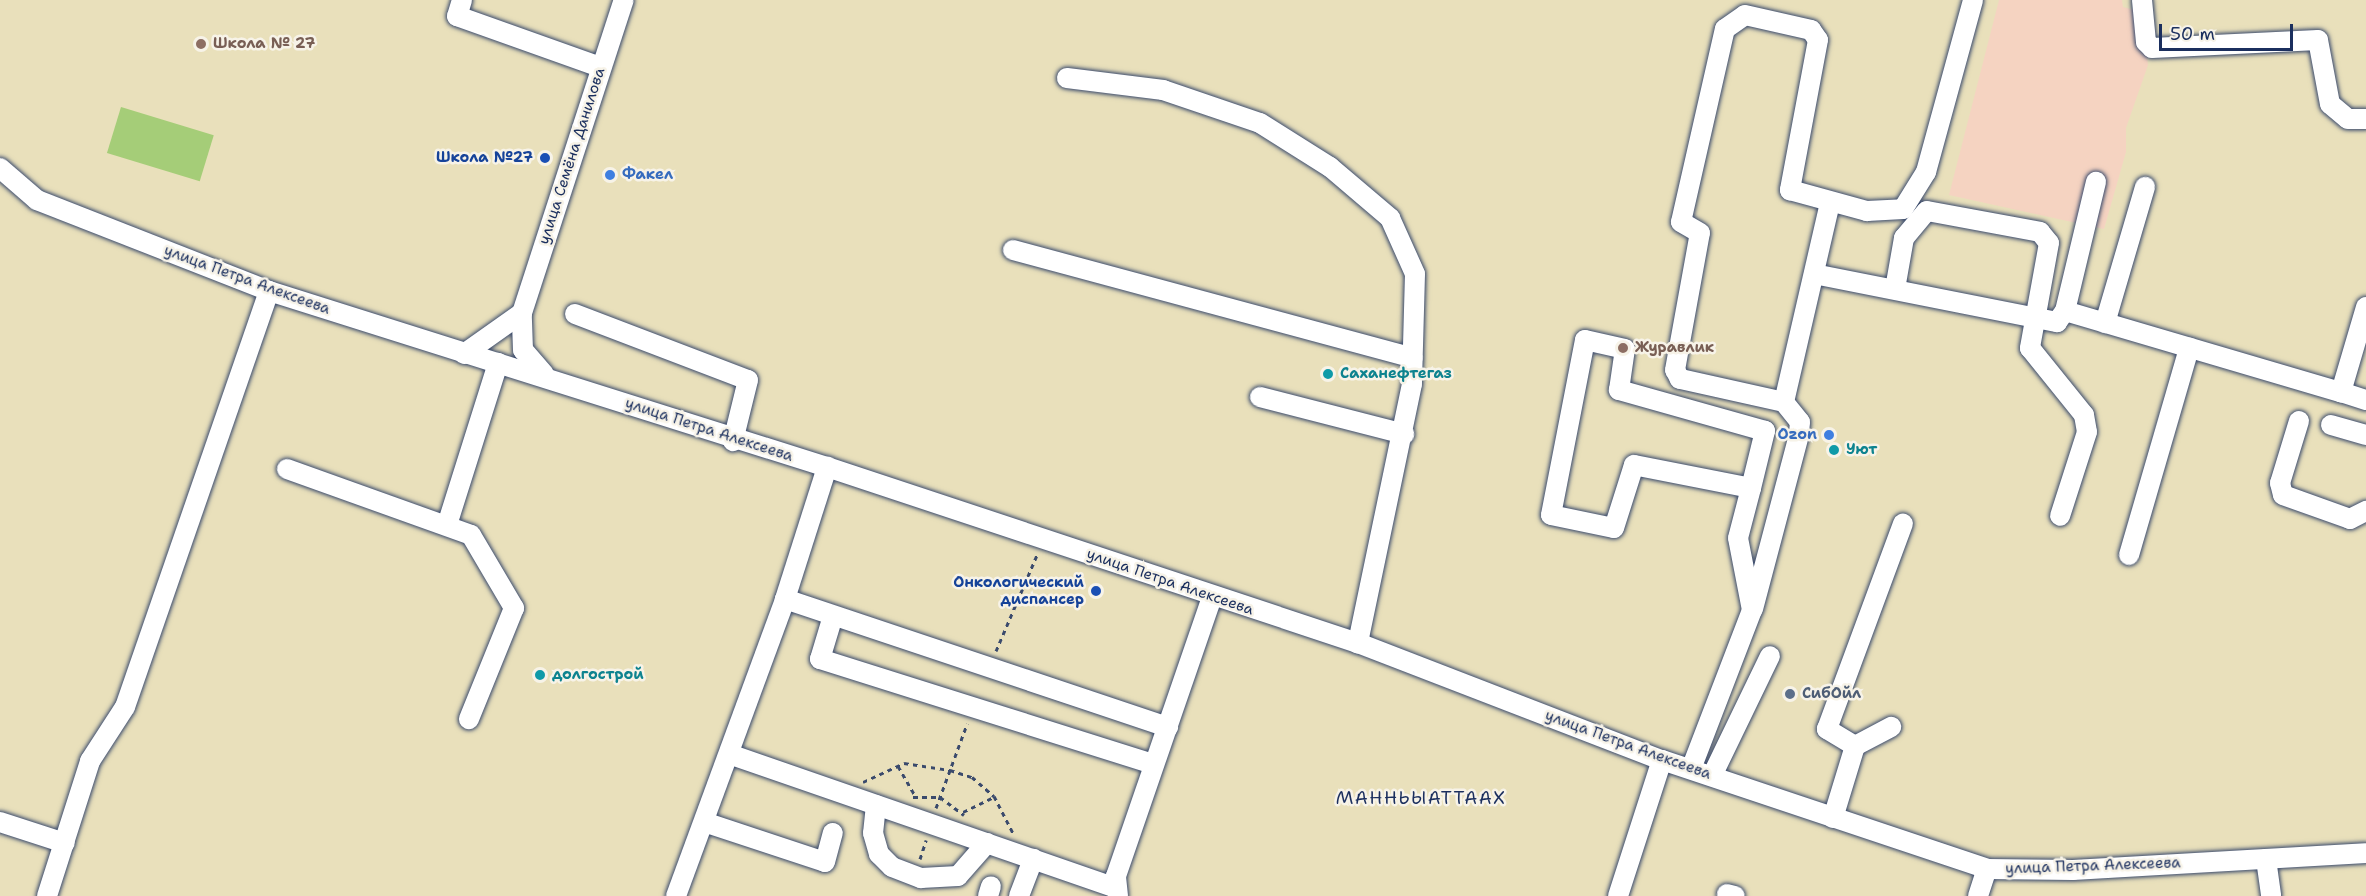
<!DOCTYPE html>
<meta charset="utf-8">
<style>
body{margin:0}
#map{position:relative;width:2366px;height:896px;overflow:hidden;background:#e9e0bb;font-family:"Shantell Sans",sans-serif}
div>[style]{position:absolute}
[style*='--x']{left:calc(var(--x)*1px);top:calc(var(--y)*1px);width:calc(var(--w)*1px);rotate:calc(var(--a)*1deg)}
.built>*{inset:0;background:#f5d3c1}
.green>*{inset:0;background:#a5cd78;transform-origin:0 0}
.path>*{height:3px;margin-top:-1.5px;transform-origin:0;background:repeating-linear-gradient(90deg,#3a4a6c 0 4.5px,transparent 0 9px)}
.roads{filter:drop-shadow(0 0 2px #3a4a6c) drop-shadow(0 0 2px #3a4a6c)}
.minor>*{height:20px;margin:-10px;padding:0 10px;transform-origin:10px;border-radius:10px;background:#fff}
.dots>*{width:16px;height:16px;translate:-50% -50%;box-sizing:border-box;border:3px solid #f7f3e8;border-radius:50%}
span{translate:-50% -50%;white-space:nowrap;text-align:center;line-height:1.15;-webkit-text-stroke:5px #f7f3e8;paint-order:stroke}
.education-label{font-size:15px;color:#785e54;font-weight:700}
.left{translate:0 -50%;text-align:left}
.street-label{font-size:15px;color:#1b2f5e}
.transit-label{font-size:15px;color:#164399;font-weight:700}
.right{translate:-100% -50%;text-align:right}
.shop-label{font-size:15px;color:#366cbe;font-weight:700}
.culture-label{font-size:15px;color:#0d838f;font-weight:700}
.service-label{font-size:15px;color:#4e5e75;font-weight:700}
.quarter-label{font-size:18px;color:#1b2f5e;letter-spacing:1.5px}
.scale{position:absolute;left:2159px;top:24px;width:134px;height:27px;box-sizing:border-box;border:3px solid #1b2f5e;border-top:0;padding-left:8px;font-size:18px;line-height:21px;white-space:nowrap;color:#1b2f5e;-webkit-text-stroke:4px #f7f3e8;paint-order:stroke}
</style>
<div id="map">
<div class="built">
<div style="clip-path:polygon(1999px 0,2122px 0,2123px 7px,2142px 12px,2148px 65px,2126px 128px,2126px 152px,2104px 229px,1949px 195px)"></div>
</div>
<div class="green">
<div style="left:121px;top:107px;width:97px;height:48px;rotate:17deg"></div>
</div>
<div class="path">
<div style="--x:996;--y:651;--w:104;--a:-66.9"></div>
<div style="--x:898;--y:766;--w:34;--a:60"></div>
<div style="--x:863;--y:782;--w:45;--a:-24.9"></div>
<div style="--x:904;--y:763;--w:47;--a:8.7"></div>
<div style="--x:950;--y:770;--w:23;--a:18"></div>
<div style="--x:972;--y:777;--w:29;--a:41"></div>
<div style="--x:994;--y:796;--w:42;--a:62.8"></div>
<div style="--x:913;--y:797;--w:27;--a:0"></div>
<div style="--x:940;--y:797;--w:30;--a:37"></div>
<div style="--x:936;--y:808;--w:90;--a:-69.7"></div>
<div style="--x:963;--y:812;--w:34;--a:-26"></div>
<div style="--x:920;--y:859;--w:20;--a:-72"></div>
</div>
<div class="roads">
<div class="minor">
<div style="--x:462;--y:0;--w:17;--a:107"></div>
<div style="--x:457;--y:16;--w:152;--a:19.6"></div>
<div style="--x:2142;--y:0;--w:42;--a:84.6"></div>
<div style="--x:2146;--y:42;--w:8;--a:45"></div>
<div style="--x:2152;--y:48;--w:166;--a:-2.8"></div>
<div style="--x:2318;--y:40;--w:65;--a:79.4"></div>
<div style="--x:2330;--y:104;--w:23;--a:40"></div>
<div style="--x:2348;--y:119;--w:18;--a:0"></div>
<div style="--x:1067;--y:78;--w:97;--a:7.1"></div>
<div style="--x:1163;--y:90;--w:102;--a:18.8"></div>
<div style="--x:1260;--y:123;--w:83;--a:32.2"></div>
<div style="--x:1330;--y:167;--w:79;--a:40.4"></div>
<div style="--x:1390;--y:218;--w:61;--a:65.9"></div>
<div style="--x:1415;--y:274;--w:110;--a:91.6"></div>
<div style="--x:1412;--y:384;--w:265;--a:101.8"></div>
<div style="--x:0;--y:168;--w:49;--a:40.9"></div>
<div style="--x:37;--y:200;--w:249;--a:21.4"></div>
<div style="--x:269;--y:291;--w:585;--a:17.51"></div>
<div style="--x:827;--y:467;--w:559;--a:18.34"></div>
<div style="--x:1358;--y:643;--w:326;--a:21.1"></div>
<div style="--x:1662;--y:760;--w:343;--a:18.5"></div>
<div style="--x:1987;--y:869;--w:86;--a:0.7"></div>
<div style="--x:2073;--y:870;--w:293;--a:-3.3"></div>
<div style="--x:1013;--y:250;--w:414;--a:15.1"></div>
<div style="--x:1814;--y:274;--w:248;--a:11.2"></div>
<div style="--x:2057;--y:322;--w:14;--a:-54"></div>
<div style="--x:2065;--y:311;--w:133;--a:-76.5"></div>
<div style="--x:1895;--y:289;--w:52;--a:-80"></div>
<div style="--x:1904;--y:238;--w:35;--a:-50"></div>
<div style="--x:1927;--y:211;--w:115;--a:10.5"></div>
<div style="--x:2040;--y:232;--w:14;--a:51"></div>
<div style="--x:2049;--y:243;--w:107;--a:100.3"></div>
<div style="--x:2030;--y:348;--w:86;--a:51.1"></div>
<div style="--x:2084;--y:415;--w:17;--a:80"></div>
<div style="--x:2087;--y:432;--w:88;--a:107.8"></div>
<div style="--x:2366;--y:307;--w:89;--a:106.4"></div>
<div style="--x:2341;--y:392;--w:26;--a:18"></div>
<div style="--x:2065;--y:311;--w:288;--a:16.4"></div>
<div style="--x:575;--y:314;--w:185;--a:20.9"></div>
<div style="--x:748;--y:380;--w:63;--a:103.8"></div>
<div style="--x:2105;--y:323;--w:142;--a:-73.6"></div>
<div style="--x:464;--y:354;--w:71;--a:-35.3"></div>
<div style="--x:544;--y:374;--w:32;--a:-131"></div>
<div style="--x:523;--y:350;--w:37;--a:-92"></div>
<div style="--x:522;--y:313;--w:329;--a:-72"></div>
<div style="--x:1260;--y:397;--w:149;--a:14.4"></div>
<div style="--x:1784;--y:402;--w:107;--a:-167.5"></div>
<div style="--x:1680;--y:379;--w:10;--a:-119"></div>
<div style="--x:1675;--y:370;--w:139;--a:-79.7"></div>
<div style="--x:1700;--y:233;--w:22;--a:-150"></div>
<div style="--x:1681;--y:222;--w:198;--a:-77.2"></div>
<div style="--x:1725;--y:29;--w:24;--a:-35"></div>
<div style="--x:1745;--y:15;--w:68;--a:12.8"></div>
<div style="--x:1811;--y:30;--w:12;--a:55"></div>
<div style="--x:1818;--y:40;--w:153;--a:100.6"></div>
<div style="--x:1790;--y:190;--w:80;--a:15.3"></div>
<div style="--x:1867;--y:211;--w:36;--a:-3"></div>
<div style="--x:1903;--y:209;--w:44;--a:-58.1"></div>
<div style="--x:1926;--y:172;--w:178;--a:-74.7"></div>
<div style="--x:2299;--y:421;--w:65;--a:107"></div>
<div style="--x:2280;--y:483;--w:12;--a:76"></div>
<div style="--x:2283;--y:495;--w:71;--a:19.7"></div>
<div style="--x:2350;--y:519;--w:18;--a:-27"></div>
<div style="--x:2331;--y:425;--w:36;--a:16"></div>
<div style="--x:287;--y:469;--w:195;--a:19.7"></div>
<div style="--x:471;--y:535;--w:85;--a:59.5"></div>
<div style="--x:514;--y:608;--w:120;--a:112.1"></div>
<div style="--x:447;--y:525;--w:170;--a:-72.5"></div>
<div style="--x:2129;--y:555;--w:216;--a:-73.8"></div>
<div style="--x:785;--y:599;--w:404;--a:18.5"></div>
<div style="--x:1753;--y:609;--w:180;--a:-75.2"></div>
<div style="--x:1799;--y:435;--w:13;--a:-86"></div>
<div style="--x:1800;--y:422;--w:26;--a:-129"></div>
<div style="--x:1784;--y:402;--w:205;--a:-77"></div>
<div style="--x:833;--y:616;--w:45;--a:106.8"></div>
<div style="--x:820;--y:659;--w:350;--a:17.5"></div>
<div style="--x:1855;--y:746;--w:33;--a:-149"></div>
<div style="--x:1827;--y:729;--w:219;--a:-69.7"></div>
<div style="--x:729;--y:754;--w:410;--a:19.1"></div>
<div style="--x:1691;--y:769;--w:170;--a:-69"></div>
<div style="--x:1752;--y:610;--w:73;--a:-101"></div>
<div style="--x:1738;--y:538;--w:52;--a:-75.4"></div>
<div style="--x:1751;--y:488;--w:59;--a:-76.2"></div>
<div style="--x:1765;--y:431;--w:152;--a:-164.3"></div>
<div style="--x:1619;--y:390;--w:41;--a:-81.7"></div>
<div style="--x:1625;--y:349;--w:41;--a:-167.3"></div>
<div style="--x:1585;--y:340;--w:178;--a:101"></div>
<div style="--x:1551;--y:515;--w:64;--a:11.7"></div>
<div style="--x:1614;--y:528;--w:66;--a:-72.4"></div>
<div style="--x:1634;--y:465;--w:119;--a:11.1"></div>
<div style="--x:1712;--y:776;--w:133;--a:-64.2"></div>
<div style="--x:876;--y:805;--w:28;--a:96"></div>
<div style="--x:873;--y:833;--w:22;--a:74"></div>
<div style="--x:879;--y:854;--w:18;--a:45"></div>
<div style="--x:892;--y:867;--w:31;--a:21"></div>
<div style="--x:921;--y:878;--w:37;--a:-3"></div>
<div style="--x:958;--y:876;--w:44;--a:-48.7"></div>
<div style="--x:1833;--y:818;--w:75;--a:-73"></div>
<div style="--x:1855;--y:746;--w:41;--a:-27.8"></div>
<div style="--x:0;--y:822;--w:68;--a:17.9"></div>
<div style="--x:704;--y:822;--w:127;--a:18.3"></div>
<div style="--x:825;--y:862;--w:30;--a:-75"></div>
<div style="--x:2266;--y:859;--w:37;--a:82"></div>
<div style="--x:1727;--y:894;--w:8;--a:14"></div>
<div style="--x:47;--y:896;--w:142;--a:-72.3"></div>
<div style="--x:90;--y:761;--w:64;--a:-57.1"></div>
<div style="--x:125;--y:707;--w:440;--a:-70.9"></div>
<div style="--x:676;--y:896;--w:316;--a:-69.8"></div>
<div style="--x:785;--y:599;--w:139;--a:-72.3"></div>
<div style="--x:988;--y:896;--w:10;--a:-73"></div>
<div style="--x:1019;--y:896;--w:40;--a:-69"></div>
<div style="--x:1118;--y:896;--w:20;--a:-96"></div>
<div style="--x:1116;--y:876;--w:295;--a:-71"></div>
<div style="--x:1618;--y:896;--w:143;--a:-72.1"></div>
<div style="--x:1978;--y:896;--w:28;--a:-72"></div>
</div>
</div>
<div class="dots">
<div style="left:201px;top:44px;background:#8d6e63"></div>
<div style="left:545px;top:158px;background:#1a4fb4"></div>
<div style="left:610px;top:175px;background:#3f7fe0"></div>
<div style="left:1623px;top:348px;background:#8d6e63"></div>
<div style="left:1328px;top:374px;background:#0f9aa8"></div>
<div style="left:1829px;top:435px;background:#3f7fe0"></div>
<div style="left:1834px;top:450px;background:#0f9aa8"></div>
<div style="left:1096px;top:591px;background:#1a4fb4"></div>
<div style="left:540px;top:675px;background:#0f9aa8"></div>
<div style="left:1790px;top:694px;background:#5c6f8a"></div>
</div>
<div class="education-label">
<span class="left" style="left:213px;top:44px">Школа № 27</span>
<span class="left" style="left:1635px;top:348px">Журавлик</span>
</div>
<div class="street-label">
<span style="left:572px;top:156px;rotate:-72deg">улица Семёна Данилова</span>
<span style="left:247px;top:280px;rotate:20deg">улица Петра Алексеева</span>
<span style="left:709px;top:430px;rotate:18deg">улица Петра Алексеева</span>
<span style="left:1170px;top:582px;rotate:19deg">улица Петра Алексеева</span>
<span style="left:1628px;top:745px;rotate:20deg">улица Петра Алексеева</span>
<span style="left:2093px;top:866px;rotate:-2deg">улица Петра Алексеева</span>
</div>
<div class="transit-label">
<span class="right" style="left:533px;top:158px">Школа №27</span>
<span class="right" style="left:1084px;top:591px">Онкологический<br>диспансер</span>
</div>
<div class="shop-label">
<span class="left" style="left:622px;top:175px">Факел</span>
<span class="right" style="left:1817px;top:435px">Ozon</span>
</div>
<div class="culture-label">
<span class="left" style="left:1340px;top:374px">Саханефтегаз</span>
<span class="left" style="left:1846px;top:450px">Уют</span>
<span class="left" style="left:552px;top:675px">долгострой</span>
</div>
<div class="service-label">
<span class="left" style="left:1802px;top:694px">СибОйл</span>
</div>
<div class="quarter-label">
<span style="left:1421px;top:798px">МАННЬЫАТТААХ</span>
</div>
<div class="scale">50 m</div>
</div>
